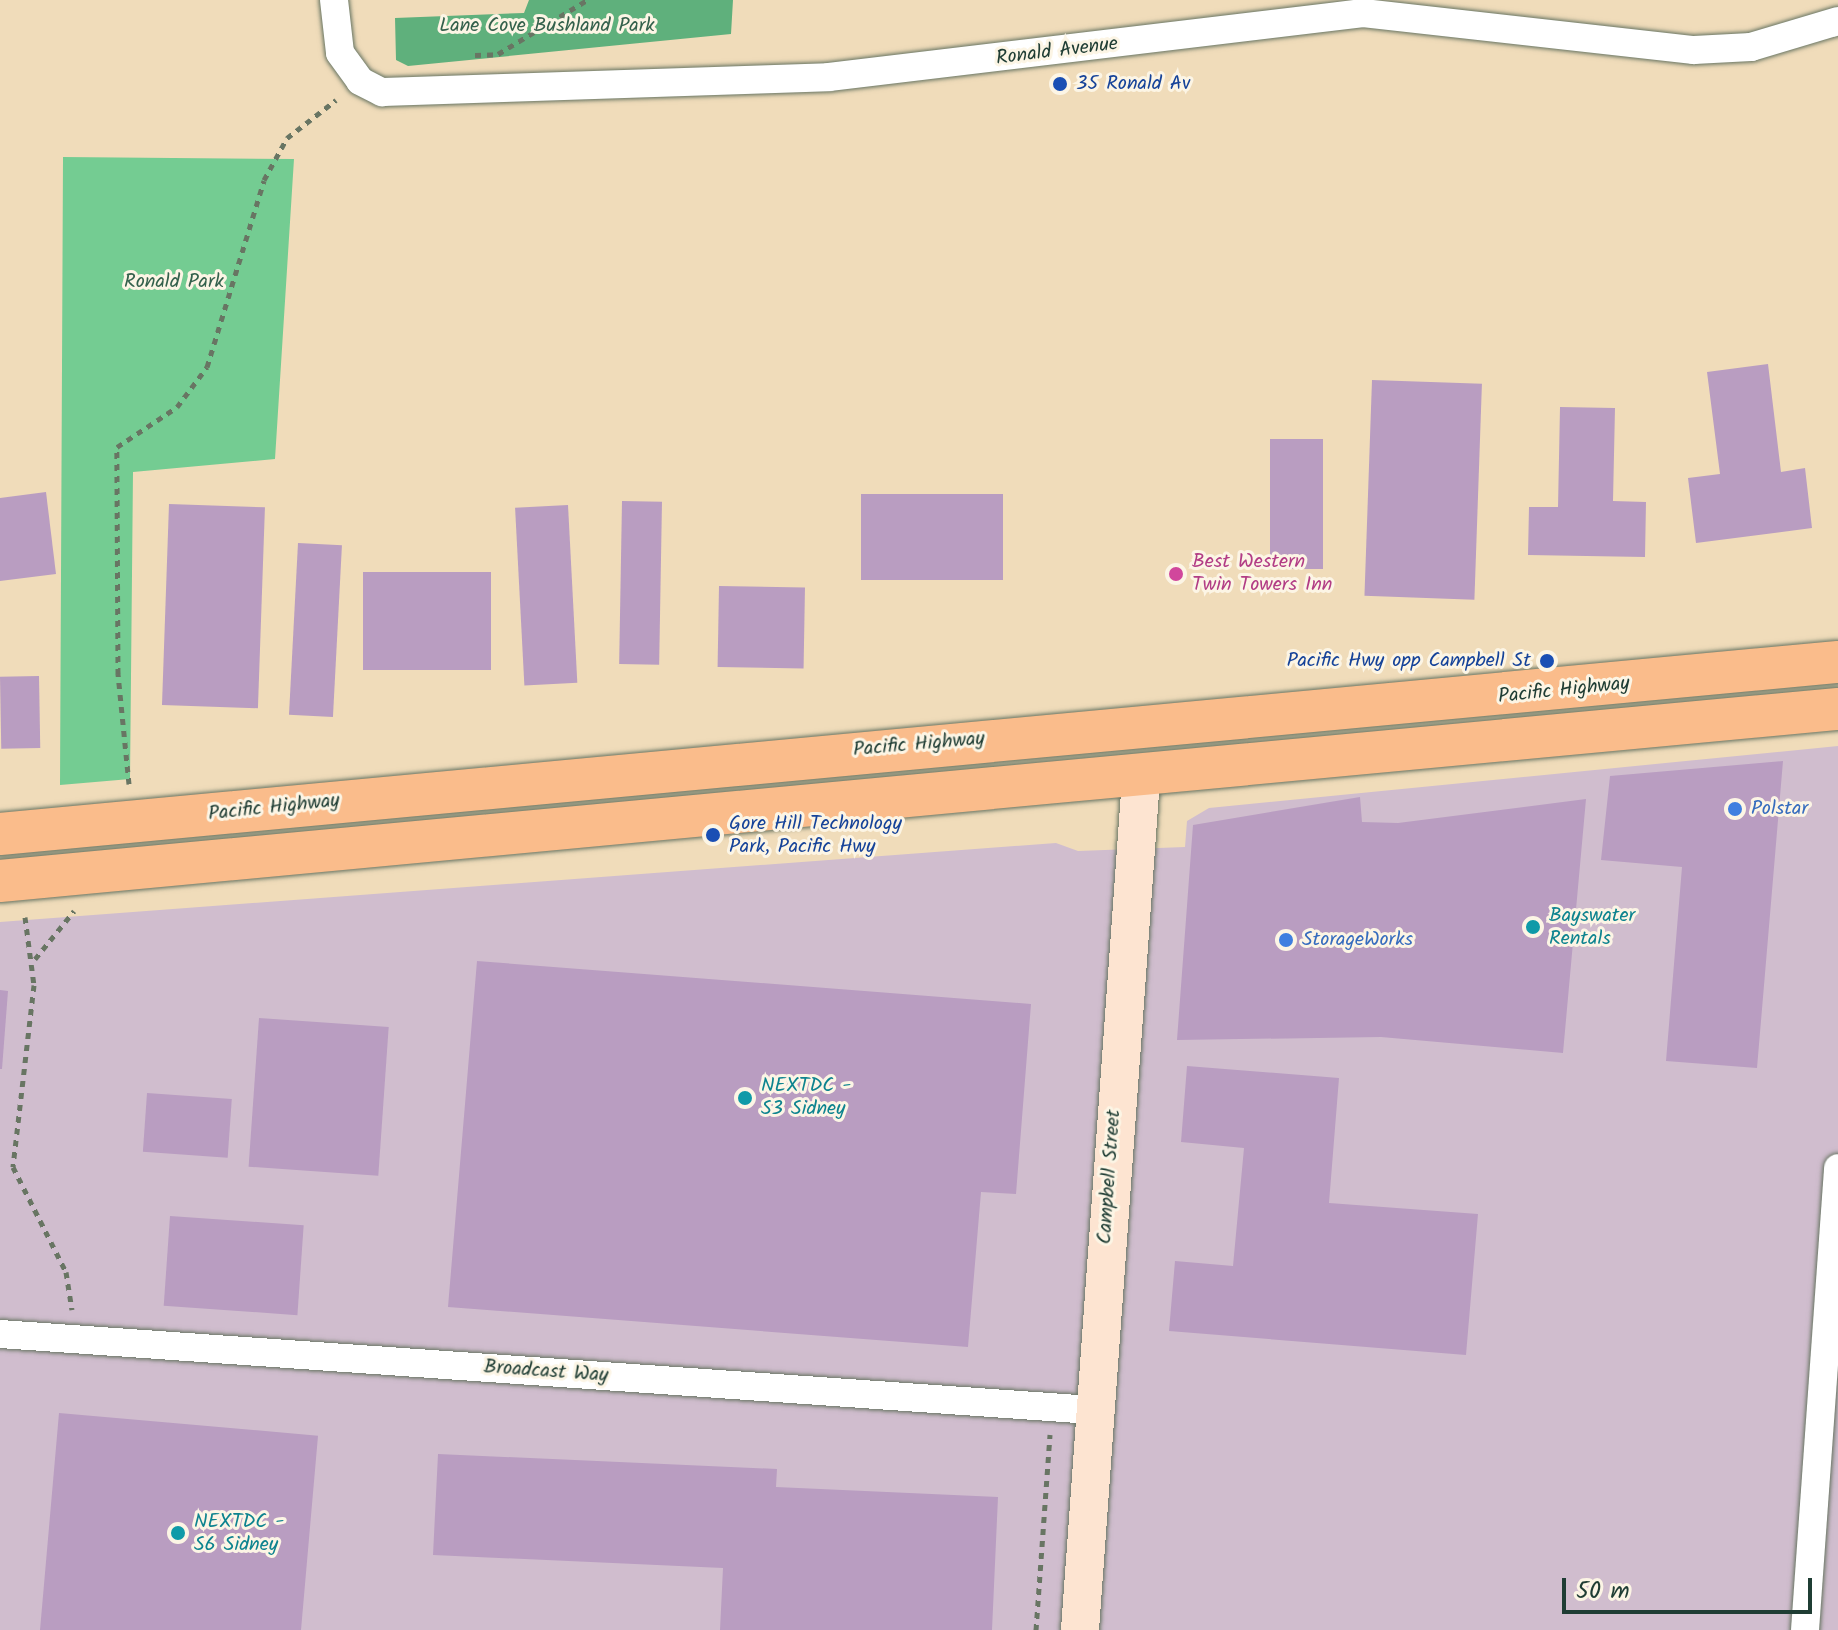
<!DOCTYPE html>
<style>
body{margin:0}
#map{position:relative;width:1838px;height:1630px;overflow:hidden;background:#f0dcba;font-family:Kalam,sans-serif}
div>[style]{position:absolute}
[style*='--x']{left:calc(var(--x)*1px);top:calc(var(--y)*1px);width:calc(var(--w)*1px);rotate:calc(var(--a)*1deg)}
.industrial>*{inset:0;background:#d0bdce}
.green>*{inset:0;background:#74cc92}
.forest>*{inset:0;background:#5fb07c}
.building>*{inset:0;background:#b99dc1;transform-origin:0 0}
.path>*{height:5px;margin-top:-2.5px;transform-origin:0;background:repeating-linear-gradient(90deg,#687563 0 6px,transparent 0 12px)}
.roads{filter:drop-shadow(0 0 2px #687563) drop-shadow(0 0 2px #687563)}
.street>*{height:28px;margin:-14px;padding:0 14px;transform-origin:14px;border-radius:14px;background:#fff}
.secondary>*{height:38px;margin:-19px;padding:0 19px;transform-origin:19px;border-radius:19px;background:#fde4d1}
.primary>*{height:42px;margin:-21px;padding:0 21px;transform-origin:21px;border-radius:21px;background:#fabc8b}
.dots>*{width:22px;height:22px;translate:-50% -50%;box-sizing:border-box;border:4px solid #fcf5e5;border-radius:50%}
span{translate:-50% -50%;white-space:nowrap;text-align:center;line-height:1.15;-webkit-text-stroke:6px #fcf5e5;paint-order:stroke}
.park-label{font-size:20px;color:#34614c}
.street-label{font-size:20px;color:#1f3d34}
.transit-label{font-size:20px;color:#164399}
.left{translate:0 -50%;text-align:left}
.right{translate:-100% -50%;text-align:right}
.hotel-label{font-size:20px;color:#b23c85}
.shop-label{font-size:20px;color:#366cbe}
.culture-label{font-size:20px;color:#0d838f}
.scale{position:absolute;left:1562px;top:1578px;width:250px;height:36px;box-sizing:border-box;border:4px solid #1f3d34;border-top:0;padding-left:10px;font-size:24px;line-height:28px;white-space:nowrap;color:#1f3d34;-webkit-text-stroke:6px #fcf5e5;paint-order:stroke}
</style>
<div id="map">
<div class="industrial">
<div style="clip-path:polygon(1838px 746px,1838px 1630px,0 1630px,0 922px,1056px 843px,1078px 851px,1185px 847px,1187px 821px,1209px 808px)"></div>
</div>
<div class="green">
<div style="clip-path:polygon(63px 157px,294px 159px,275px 459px,133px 472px,130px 779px,60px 785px)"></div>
</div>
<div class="forest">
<div style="clip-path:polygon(529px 0,733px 0,731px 34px,408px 66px,396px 60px,395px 18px,524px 13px)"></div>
</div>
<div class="building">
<div style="clip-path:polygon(1768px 364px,1781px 472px,1805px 468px,1812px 528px,1696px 543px,1688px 478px,1720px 474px,1707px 372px)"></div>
<div style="left:1372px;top:380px;width:110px;height:216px;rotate:2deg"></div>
<div style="clip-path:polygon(1560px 407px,1615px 408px,1613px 501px,1646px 502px,1645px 557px,1528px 555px,1529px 507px,1558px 507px)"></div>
<div style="left:1323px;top:439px;width:130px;height:53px;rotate:90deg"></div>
<div style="clip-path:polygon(46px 492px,56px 574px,0 581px,0 498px)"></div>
<div style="left:1003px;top:494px;width:86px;height:142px;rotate:90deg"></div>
<div style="left:622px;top:501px;width:40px;height:163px;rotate:1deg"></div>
<div style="left:169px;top:504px;width:96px;height:201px;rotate:2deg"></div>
<div style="left:568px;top:505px;width:178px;height:53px;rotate:87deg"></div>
<div style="left:298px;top:543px;width:44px;height:172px;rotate:3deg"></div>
<div style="left:363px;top:572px;width:128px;height:98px"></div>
<div style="left:719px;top:586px;width:86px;height:81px;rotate:1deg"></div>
<div style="left:39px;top:676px;width:72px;height:39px;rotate:89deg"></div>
<div style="clip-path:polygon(1783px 761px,1757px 1068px,1666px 1061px,1682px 867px,1601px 860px,1610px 776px)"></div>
<div style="clip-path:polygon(1360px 797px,1362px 822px,1398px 823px,1586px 799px,1563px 1053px,1381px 1037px,1177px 1040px,1193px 825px)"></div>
<div style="clip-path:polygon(477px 961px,1031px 1004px,1016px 1194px,981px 1192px,968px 1347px,448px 1307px)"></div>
<div style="clip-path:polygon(0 990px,8px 991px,2px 1069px,0 1069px)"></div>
<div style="left:259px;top:1018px;width:130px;height:149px;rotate:4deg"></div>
<div style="clip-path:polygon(1187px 1066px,1339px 1078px,1329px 1203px,1478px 1214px,1466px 1355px,1169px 1331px,1175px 1261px,1233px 1266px,1244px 1148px,1181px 1142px)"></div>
<div style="left:147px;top:1093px;width:85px;height:59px;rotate:4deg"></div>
<div style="left:170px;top:1216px;width:134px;height:90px;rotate:4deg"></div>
<div style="left:59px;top:1413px;width:260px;height:218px;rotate:5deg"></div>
<div style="clip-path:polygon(438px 1454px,777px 1469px,776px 1487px,998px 1497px,992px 1630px,720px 1630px,723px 1568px,433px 1555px)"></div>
</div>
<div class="path">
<div style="--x:475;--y:55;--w:23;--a:-2"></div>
<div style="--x:498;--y:54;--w:104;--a:-31.2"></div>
<div style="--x:129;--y:784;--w:111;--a:-95.7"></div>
<div style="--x:118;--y:674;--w:227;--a:-90.3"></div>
<div style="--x:117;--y:447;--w:72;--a:-33.7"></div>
<div style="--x:177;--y:407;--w:50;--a:-53.1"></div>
<div style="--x:207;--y:367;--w:195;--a:-73"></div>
<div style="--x:264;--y:180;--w:48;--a:-61.3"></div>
<div style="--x:287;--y:138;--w:62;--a:-37.8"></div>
<div style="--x:25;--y:917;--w:69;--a:82.5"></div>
<div style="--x:34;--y:985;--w:183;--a:96.6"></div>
<div style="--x:13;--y:1167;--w:118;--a:63.2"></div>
<div style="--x:66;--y:1272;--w:38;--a:81"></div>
<div style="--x:35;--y:959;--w:62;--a:-50.9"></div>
<div style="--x:1036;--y:1630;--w:196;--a:-85.9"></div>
</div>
<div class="roads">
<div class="street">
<div style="--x:334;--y:0;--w:53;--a:83.5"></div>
<div style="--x:340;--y:53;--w:34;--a:54"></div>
<div style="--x:360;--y:81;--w:25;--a:27"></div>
<div style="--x:382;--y:92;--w:447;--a:-1.9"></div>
<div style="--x:829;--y:77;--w:538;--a:-6.83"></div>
<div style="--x:1363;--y:13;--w:333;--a:6.4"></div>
<div style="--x:1694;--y:50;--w:57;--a:-3"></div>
<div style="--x:1751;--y:47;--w:91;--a:-16.6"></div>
<div style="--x:0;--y:1334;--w:1095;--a:3.98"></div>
<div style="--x:1805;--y:1630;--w:463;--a:-85.9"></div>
</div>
<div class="secondary">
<div style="--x:1080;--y:1630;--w:854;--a:-85.9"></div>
</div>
<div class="primary">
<div style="--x:0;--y:834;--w:1846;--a:-5.35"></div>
<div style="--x:0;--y:881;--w:1846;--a:-5.35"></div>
</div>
</div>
<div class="dots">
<div style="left:1060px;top:84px;background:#1a4fb4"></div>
<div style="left:1176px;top:574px;background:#d1479c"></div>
<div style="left:1547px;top:661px;background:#1a4fb4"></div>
<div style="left:1735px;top:809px;background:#3f7fe0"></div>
<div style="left:713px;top:835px;background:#1a4fb4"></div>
<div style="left:1533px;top:927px;background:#0f9aa8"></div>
<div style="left:1286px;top:940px;background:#3f7fe0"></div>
<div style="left:745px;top:1098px;background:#0f9aa8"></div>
<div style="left:178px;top:1533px;background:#0f9aa8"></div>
</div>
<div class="park-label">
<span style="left:547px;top:26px">Lane Cove Bushland Park</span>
<span style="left:174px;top:282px">Ronald Park</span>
</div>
<div class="street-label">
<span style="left:1057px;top:52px;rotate:-7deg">Ronald Avenue</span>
<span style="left:1564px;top:691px;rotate:-6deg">Pacific Highway</span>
<span style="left:919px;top:745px;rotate:-5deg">Pacific Highway</span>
<span style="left:274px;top:808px;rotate:-6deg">Pacific Highway</span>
<span style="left:1110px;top:1177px;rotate:-86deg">Campbell Street</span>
<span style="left:546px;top:1372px;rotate:4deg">Broadcast Way</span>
</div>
<div class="transit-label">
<span class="left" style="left:1076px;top:84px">35 Ronald Av</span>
<span class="right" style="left:1531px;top:661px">Pacific Hwy opp Campbell St</span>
<span class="left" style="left:729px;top:836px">Gore Hill Technology<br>Park, Pacific Hwy</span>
</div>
<div class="hotel-label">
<span class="left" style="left:1192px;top:574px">Best Western<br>Twin Towers Inn</span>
</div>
<div class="shop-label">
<span class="left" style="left:1751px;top:809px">Polstar</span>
<span class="left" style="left:1302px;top:940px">StorageWorks</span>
</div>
<div class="culture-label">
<span class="left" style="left:1549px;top:928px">Bayswater<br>Rentals</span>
<span class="left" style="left:761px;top:1098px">NEXTDC -<br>S3 Sidney</span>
<span class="left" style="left:194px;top:1534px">NEXTDC -<br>S6 Sidney</span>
</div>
<div class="scale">50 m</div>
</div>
